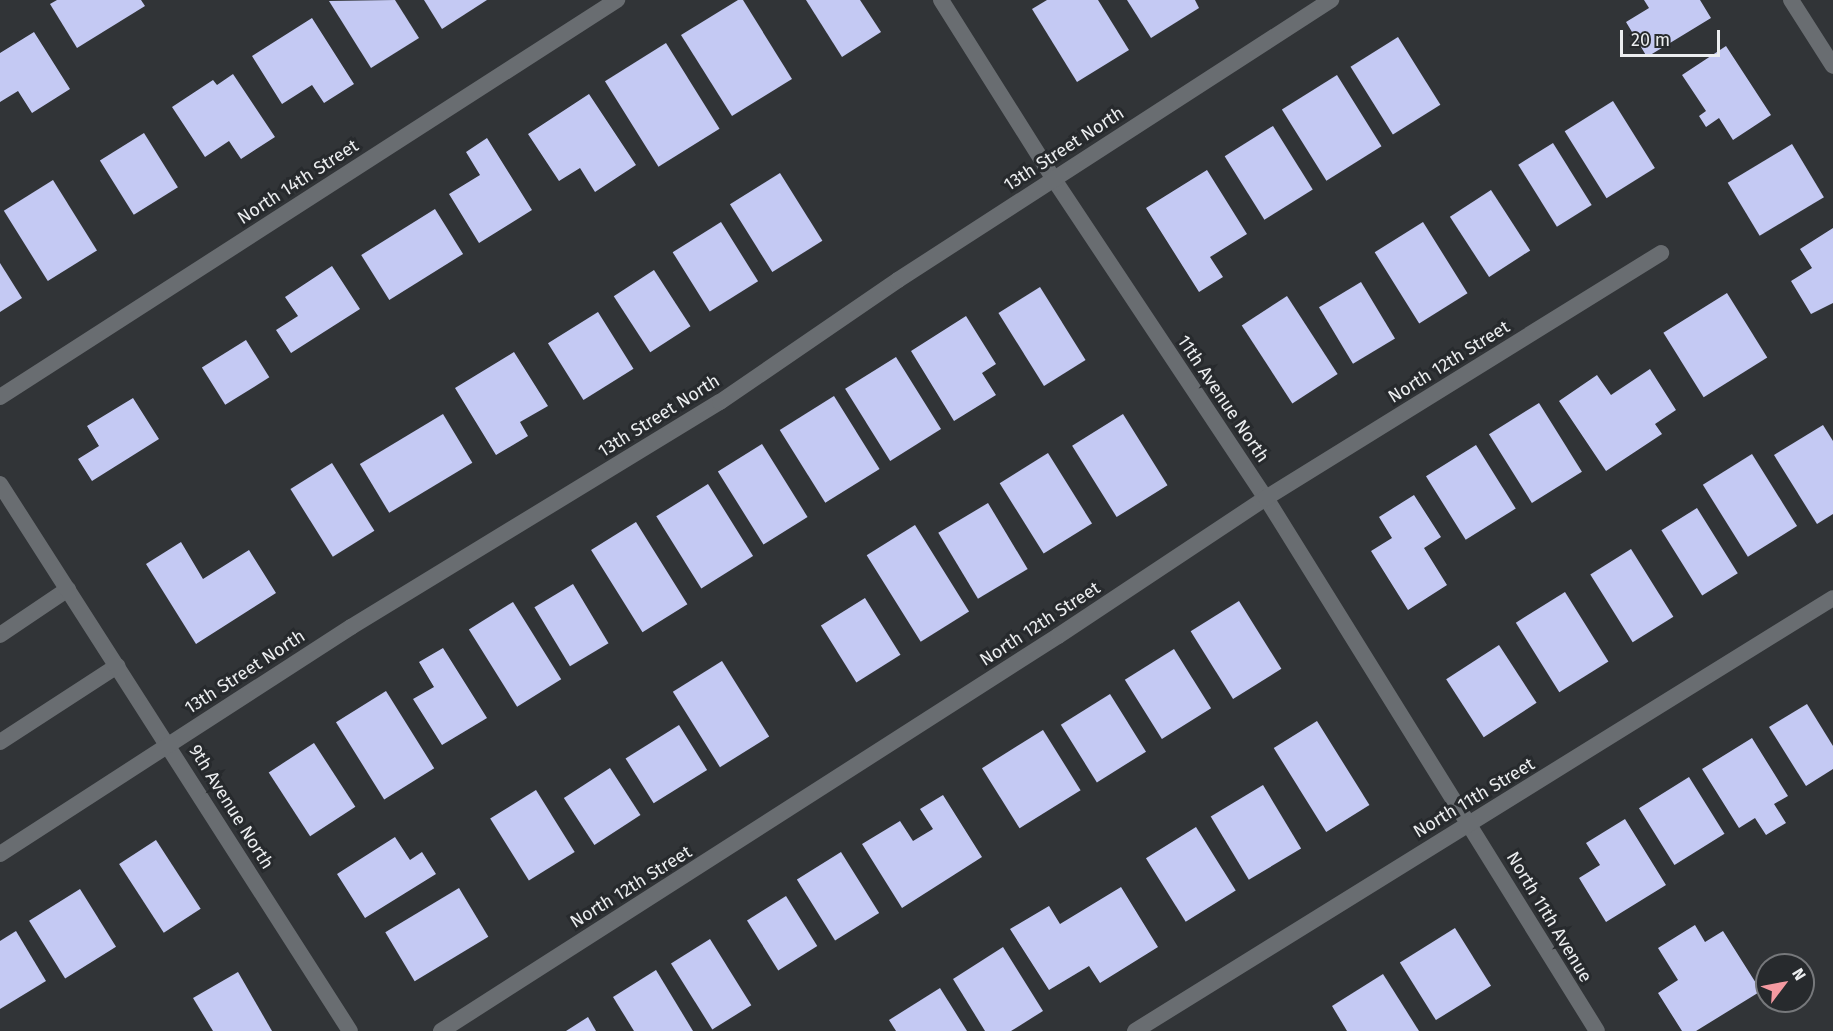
<!DOCTYPE html>
<style>
body{margin:0}
#map{position:relative;width:1833px;height:1031px;overflow:hidden;background:#313437;font-family:"Fira Sans",sans-serif}
div>[style]{position:absolute}
[style*='--x']{left:calc(var(--x)*1px);top:calc(var(--y)*1px);width:calc(var(--w)*1px);rotate:calc(var(--a)*1deg)}
.building>*{inset:0;background:#c4c9f3;transform-origin:0 0}
.service>*{height:16px;margin:-8px;padding:0 8px;transform-origin:8px;border-radius:8px;background:#696d71}
.minor>*{height:16px;margin:-8px;padding:0 8px;transform-origin:8px;border-radius:8px;background:#696d71}
span{translate:-50% -50%;white-space:nowrap;text-align:center;line-height:1.15;-webkit-text-stroke:6px #272a2d;paint-order:stroke}
.street-label{font-size:18px;color:#eceef0}
.north{position:absolute;left:1755px;top:953px;width:60px;height:60px;box-sizing:border-box;background:#272a2d;border:2px solid #76787b;border-radius:50%;rotate:58deg;font-size:16px;font-weight:700;line-height:24px;text-align:center;color:#eceef0}
.north::after{content:'';display:block;margin:auto;width:21px;height:27px;background:#f49aa1;clip-path:polygon(50% 0,100% 100%,50% 72%,0 100%)}
.scale{position:absolute;left:1620px;top:30px;width:100px;height:27px;box-sizing:border-box;border:3px solid #eceef0;border-top:0;padding-left:8px;font-size:18px;line-height:21px;white-space:nowrap;color:#eceef0;-webkit-text-stroke:4px #272a2d;paint-order:stroke}
</style>
<div id="map">
<div class="building">
<div style="clip-path:polygon(57px 0,141px 0,145px 6px,77px 48px,50px 4px)"></div>
<div style="clip-path:polygon(395px 0,419px 38px,371px 68px,329px 1px)"></div>
<div style="clip-path:polygon(424px 0,487px 0,442px 29px)"></div>
<div style="clip-path:polygon(738px 0,743px 0,792px 79px,732px 116px,681px 35px)"></div>
<div style="clip-path:polygon(806px 0,860px 0,881px 32px,842px 57px)"></div>
<div style="clip-path:polygon(1047px 0,1098px 0,1129px 50px,1077px 82px,1032px 9px)"></div>
<div style="clip-path:polygon(1127px 0,1195px 0,1199px 8px,1151px 38px)"></div>
<div style="clip-path:polygon(1644px 0,1700px 0,1711px 18px,1647px 57px,1626px 22px,1649px 8px)"></div>
<div style="clip-path:polygon(312px 18px,354px 84px,324px 103px,312px 85px,282px 104px,252px 56px)"></div>
<div style="clip-path:polygon(34px 32px,70px 89px,32px 113px,18px 91px,0 102px,0 53px)"></div>
<div style="left:1398px;top:37px;width:80px;height:56px;rotate:58deg"></div>
<div style="left:666px;top:43px;width:101px;height:72px;rotate:58deg"></div>
<div style="clip-path:polygon(1726px 46px,1771px 115px,1733px 140px,1719px 118px,1706px 127px,1699px 116px,1706px 111px,1682px 75px)"></div>
<div style="clip-path:polygon(233px 74px,275px 137px,241px 159px,229px 141px,205px 157px,172px 107px,213px 80px,217px 85px)"></div>
<div style="left:1337px;top:75px;width:84px;height:65px;rotate:58deg"></div>
<div style="clip-path:polygon(589px 94px,636px 165px,595px 192px,580px 168px,559px 181px,528px 134px)"></div>
<div style="left:1613px;top:101px;width:79px;height:57px;rotate:58deg"></div>
<div style="left:1273px;top:126px;width:75px;height:57px;rotate:58deg"></div>
<div style="left:144px;top:133px;width:64px;height:52px;rotate:58deg"></div>
<div style="clip-path:polygon(487px 138px,532px 210px,479px 243px,449px 194px,480px 175px,466px 152px)"></div>
<div style="left:1553px;top:143px;width:73px;height:41px;rotate:58deg"></div>
<div style="left:1792px;top:144px;width:62px;height:75px;rotate:59deg"></div>
<div style="clip-path:polygon(1207px 170px,1247px 234px,1210px 257px,1223px 277px,1199px 292px,1146px 208px)"></div>
<div style="left:780px;top:173px;width:80px;height:59px;rotate:58deg"></div>
<div style="left:53px;top:180px;width:83px;height:58px;rotate:58deg"></div>
<div style="left:1491px;top:190px;width:72px;height:49px;rotate:57deg"></div>
<div style="left:435px;top:209px;width:53px;height:87px;rotate:58deg"></div>
<div style="left:721px;top:222px;width:70px;height:57px;rotate:58deg"></div>
<div style="left:1423px;top:222px;width:84px;height:57px;rotate:58deg"></div>
<div style="clip-path:polygon(1833px 228px,1833px 303px,1811px 314px,1791px 281px,1812px 268px,1800px 249px)"></div>
<div style="clip-path:polygon(0 263px,22px 298px,0 312px)"></div>
<div style="clip-path:polygon(332px 266px,360px 309px,291px 353px,276px 330px,298px 316px,285px 297px)"></div>
<div style="left:654px;top:270px;width:67px;height:48px;rotate:57deg"></div>
<div style="left:1361px;top:282px;width:66px;height:49px;rotate:59deg"></div>
<div style="left:1040px;top:287px;width:86px;height:49px;rotate:58deg"></div>
<div style="left:1727px;top:293px;width:76px;height:75px;rotate:58deg"></div>
<div style="left:1287px;top:296px;width:93px;height:54px;rotate:57deg"></div>
<div style="left:598px;top:312px;width:67px;height:59px;rotate:58deg"></div>
<div style="clip-path:polygon(966px 316px,996px 364px,982px 373px,996px 395px,954px 421px,911px 351px)"></div>
<div style="left:246px;top:340px;width:44px;height:52px;rotate:58deg"></div>
<div style="clip-path:polygon(514px 352px,548px 406px,520px 422px,528px 436px,496px 455px,455px 388px)"></div>
<div style="left:896px;top:357px;width:85px;height:60px;rotate:58deg"></div>
<div style="clip-path:polygon(1650px 369px,1676px 410px,1655px 424px,1662px 434px,1606px 471px,1559px 401px,1597px 375px,1611px 395px)"></div>
<div style="left:834px;top:396px;width:86px;height:64px;rotate:58deg"></div>
<div style="clip-path:polygon(133px 398px,159px 439px,92px 481px,78px 459px,99px 446px,87px 426px)"></div>
<div style="left:1539px;top:403px;width:81px;height:59px;rotate:58deg"></div>
<div style="left:443px;top:414px;width:57px;height:97px;rotate:59deg"></div>
<div style="left:1123px;top:414px;width:84px;height:60px;rotate:58deg"></div>
<div style="clip-path:polygon(1823px 425px,1833px 441px,1833px 514px,1817px 524px,1774px 455px)"></div>
<div style="left:762px;top:444px;width:86px;height:52px;rotate:58deg"></div>
<div style="left:1476px;top:445px;width:75px;height:59px;rotate:58deg"></div>
<div style="left:1048px;top:453px;width:83px;height:57px;rotate:58deg"></div>
<div style="left:1752px;top:454px;width:85px;height:58px;rotate:58deg"></div>
<div style="left:332px;top:463px;width:80px;height:49px;rotate:58deg"></div>
<div style="left:708px;top:484px;width:85px;height:61px;rotate:58deg"></div>
<div style="clip-path:polygon(1414px 495px,1441px 537px,1424px 548px,1447px 585px,1408px 610px,1371px 551px,1392px 538px,1379px 517px)"></div>
<div style="left:988px;top:503px;width:77px;height:58px;rotate:59deg"></div>
<div style="left:1697px;top:508px;width:77px;height:42px;rotate:58deg"></div>
<div style="left:636px;top:522px;width:97px;height:53px;rotate:58deg"></div>
<div style="left:915px;top:525px;width:102px;height:57px;rotate:58deg"></div>
<div style="clip-path:polygon(181px 542px,203px 579px,249px 550px,276px 593px,196px 644px,146px 564px)"></div>
<div style="left:1631px;top:549px;width:80px;height:48px;rotate:58deg"></div>
<div style="left:573px;top:584px;width:69px;height:45px;rotate:59deg"></div>
<div style="left:1565px;top:592px;width:82px;height:58px;rotate:58deg"></div>
<div style="left:865px;top:598px;width:67px;height:52px;rotate:58deg"></div>
<div style="left:1239px;top:601px;width:80px;height:57px;rotate:58deg"></div>
<div style="left:513px;top:602px;width:91px;height:52px;rotate:58deg"></div>
<div style="left:1499px;top:645px;width:69px;height:63px;rotate:57deg"></div>
<div style="clip-path:polygon(443px 648px,487px 718px,442px 745px,413px 699px,434px 687px,419px 662px)"></div>
<div style="left:1174px;top:649px;width:70px;height:58px;rotate:58deg"></div>
<div style="left:722px;top:661px;width:89px;height:58px;rotate:58deg"></div>
<div style="left:386px;top:691px;width:91px;height:59px;rotate:58deg"></div>
<div style="left:1110px;top:694px;width:68px;height:58px;rotate:58deg"></div>
<div style="clip-path:polygon(1807px 704px,1833px 746px,1833px 769px,1806px 786px,1769px 727px)"></div>
<div style="left:1317px;top:721px;width:99px;height:51px;rotate:58deg"></div>
<div style="left:679px;top:725px;width:53px;height:63px;rotate:58deg"></div>
<div style="left:1043px;top:730px;width:71px;height:72px;rotate:58deg"></div>
<div style="clip-path:polygon(1752px 738px,1788px 796px,1774px 804px,1786px 823px,1766px 835px,1755px 818px,1739px 828px,1702px 769px)"></div>
<div style="left:314px;top:743px;width:76px;height:54px;rotate:57deg"></div>
<div style="left:610px;top:768px;width:56px;height:55px;rotate:57deg"></div>
<div style="left:1689px;top:777px;width:67px;height:59px;rotate:58deg"></div>
<div style="left:1263px;top:785px;width:74px;height:61px;rotate:59deg"></div>
<div style="left:536px;top:790px;width:73px;height:54px;rotate:58deg"></div>
<div style="clip-path:polygon(943px 795px,982px 857px,902px 908px,862px 844px,900px 821px,913px 841px,933px 829px,920px 809px)"></div>
<div style="clip-path:polygon(1625px 819px,1666px 885px,1606px 922px,1579px 878px,1600px 865px,1586px 843px)"></div>
<div style="left:1196px;top:827px;width:75px;height:59px;rotate:58deg"></div>
<div style="clip-path:polygon(395px 837px,410px 860px,422px 852px,436px 874px,365px 918px,337px 874px)"></div>
<div style="left:156px;top:840px;width:82px;height:44px;rotate:57deg"></div>
<div style="left:841px;top:852px;width:72px;height:52px;rotate:58deg"></div>
<div style="clip-path:polygon(1121px 887px,1158px 947px,1100px 983px,1089px 966px,1049px 990px,1010px 929px,1049px 906px,1060px 924px)"></div>
<div style="left:459px;top:888px;width:57px;height:86px;rotate:59deg"></div>
<div style="left:80px;top:889px;width:68px;height:60px;rotate:58deg"></div>
<div style="left:786px;top:896px;width:59px;height:46px;rotate:58deg"></div>
<div style="clip-path:polygon(1695px 925px,1705px 942px,1723px 931px,1761px 991px,1696px 1031px,1682px 1031px,1658px 993px,1678px 980px,1658px 948px)"></div>
<div style="left:1455px;top:928px;width:68px;height:65px;rotate:58deg"></div>
<div style="clip-path:polygon(16px 931px,46px 981px,0 1009px,0 941px)"></div>
<div style="left:710px;top:939px;width:78px;height:46px;rotate:58deg"></div>
<div style="clip-path:polygon(1003px 947px,1043px 1011px,1011px 1031px,985px 1031px,953px 979px)"></div>
<div style="clip-path:polygon(656px 970px,693px 1031px,634px 1031px,613px 997px)"></div>
<div style="clip-path:polygon(238px 972px,272px 1031px,213px 1031px,193px 998px)"></div>
<div style="clip-path:polygon(1383px 974px,1419px 1031px,1347px 1031px,1332px 1006px)"></div>
<div style="clip-path:polygon(940px 988px,967px 1031px,896px 1031px,889px 1020px)"></div>
<div style="clip-path:polygon(588px 1017px,596px 1031px,566px 1031px)"></div>
</div>
<div class="service">
<div style="--x:0;--y:635;--w:82;--a:-34.1"></div>
<div style="--x:0;--y:742;--w:140;--a:-33"></div>
</div>
<div class="minor">
<div style="--x:941;--y:0;--w:210;--a:57.8"></div>
<div style="--x:1053;--y:178;--w:384;--a:56.4"></div>
<div style="--x:1266;--y:498;--w:627;--a:58.16"></div>
<div style="--x:1791;--y:0;--w:78;--a:57.5"></div>
<div style="--x:0;--y:397;--w:734;--a:-32.76"></div>
<div style="--x:0;--y:484;--w:649;--a:57.39"></div>
<div style="--x:0;--y:854;--w:418;--a:-32.9"></div>
<div style="--x:351;--y:627;--w:432;--a:-31.4"></div>
<div style="--x:720;--y:402;--w:216;--a:-34.4"></div>
<div style="--x:898;--y:280;--w:516;--a:-32.89"></div>
<div style="--x:441;--y:1031;--w:733;--a:-32.63"></div>
<div style="--x:1058;--y:636;--w:250;--a:-33.6"></div>
<div style="--x:1266;--y:498;--w:465;--a:-31.8"></div>
<div style="--x:1135;--y:1031;--w:821;--a:-31.81"></div>
</div>
<div class="street-label">
<span style="left:1064px;top:149px;rotate:-33deg">13th Street North</span>
<span style="left:298px;top:182px;rotate:-33deg">North 14th Street</span>
<span style="left:1449px;top:362px;rotate:-32deg">North 12th Street</span>
<span style="left:1223px;top:399px;rotate:56deg">11th Avenue North</span>
<span style="left:659px;top:416px;rotate:-32deg">13th Street North</span>
<span style="left:1040px;top:624px;rotate:-33deg">North 12th Street</span>
<span style="left:245px;top:672px;rotate:-33deg">13th Street North</span>
<span style="left:1474px;top:798px;rotate:-31deg">North 11th Street</span>
<span style="left:231px;top:807px;rotate:58deg">9th Avenue North</span>
<span style="left:631px;top:887px;rotate:-32deg">North 12th Street</span>
<span style="left:1549px;top:917px;rotate:59deg">North 11th Avenue</span>
</div>
<div class="north">N</div>
<div class="scale">20 m</div>
</div>
